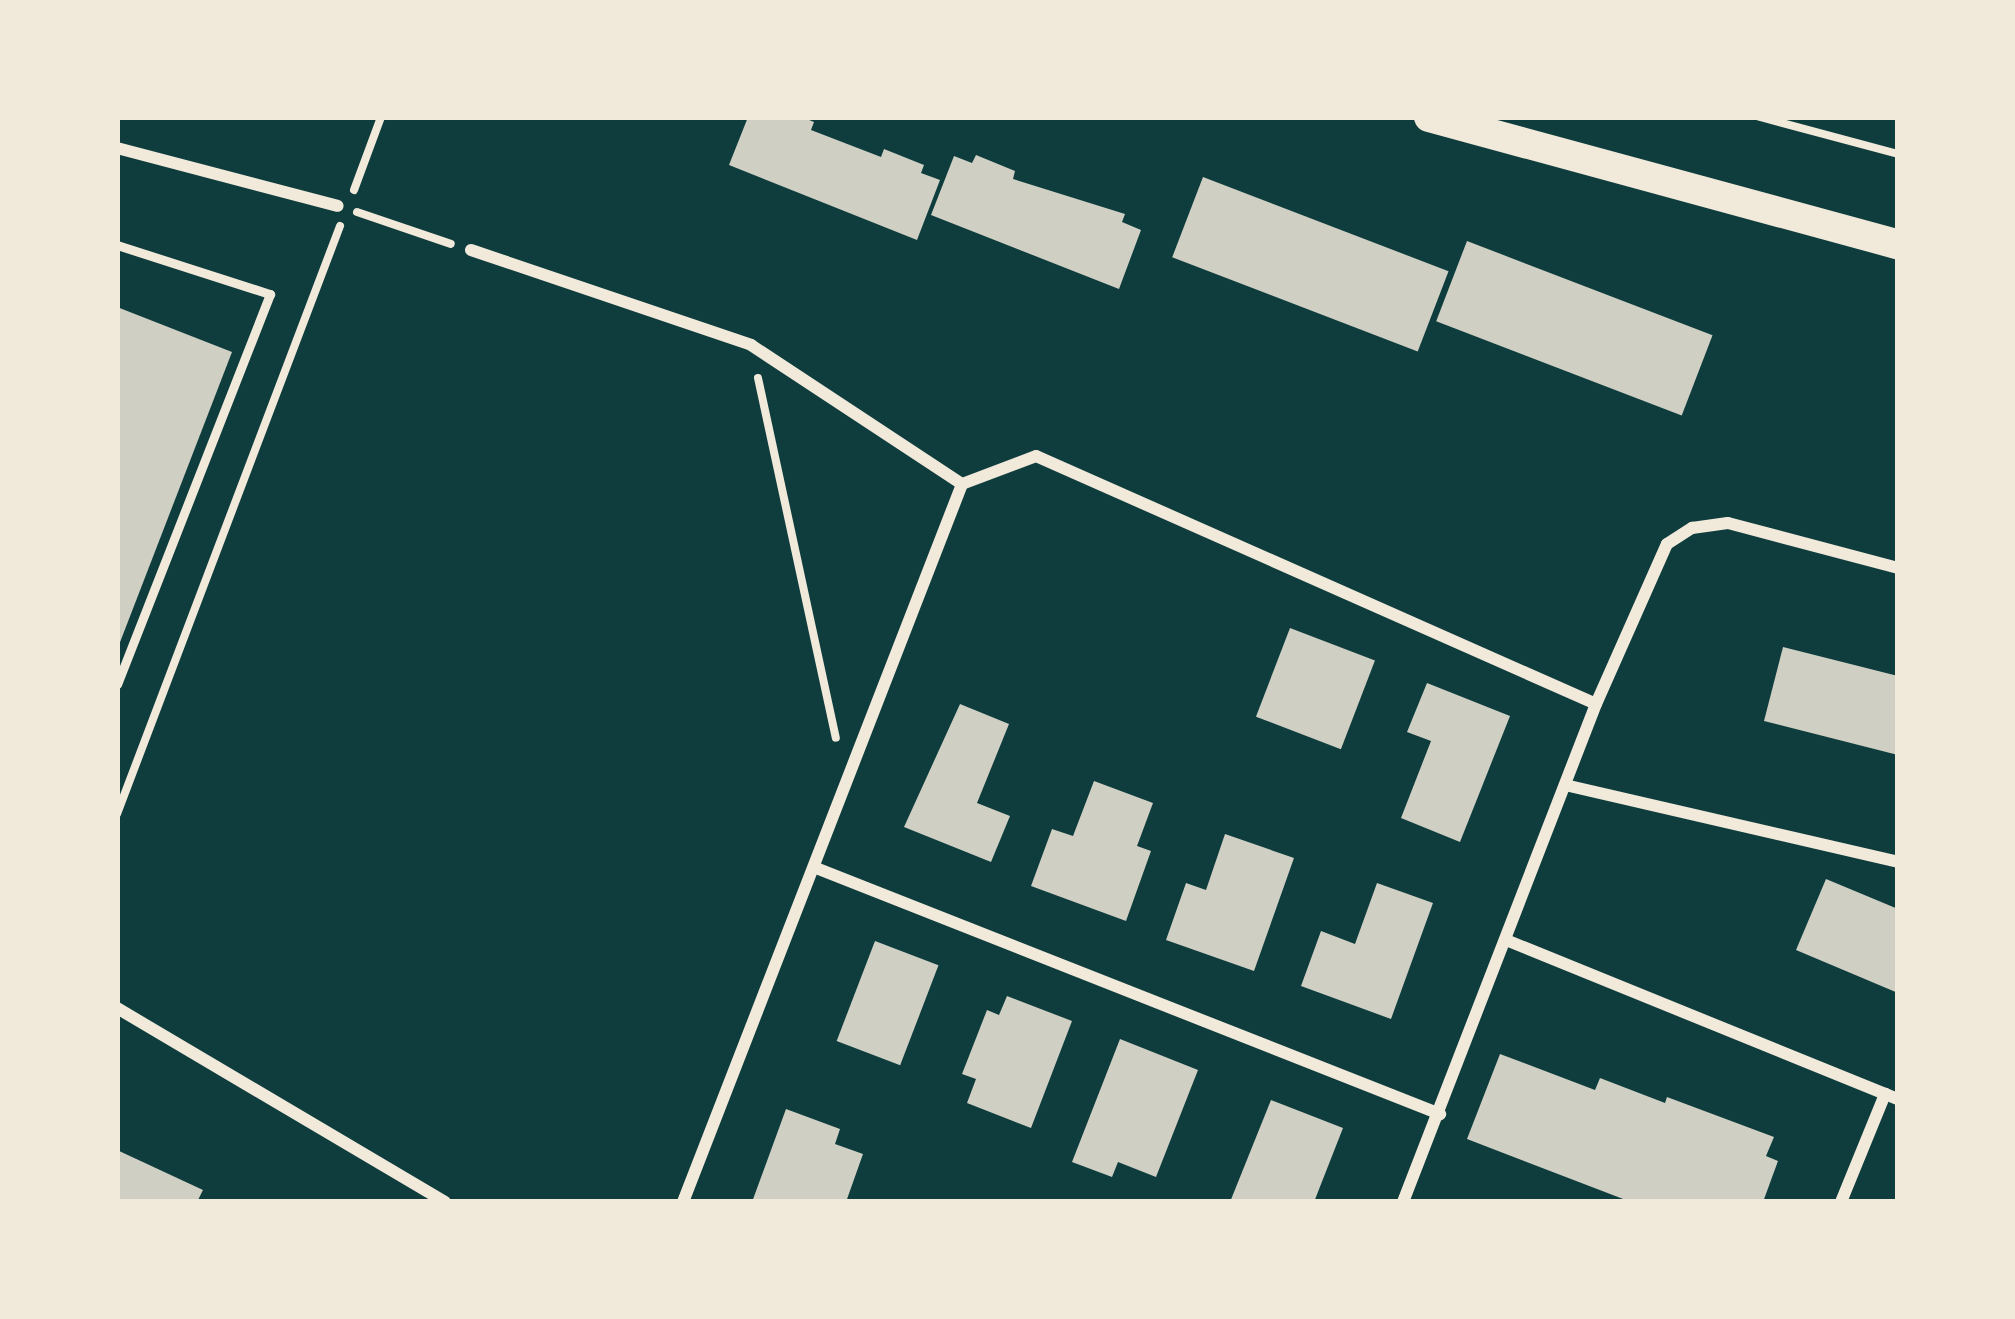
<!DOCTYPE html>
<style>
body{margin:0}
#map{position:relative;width:2015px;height:1319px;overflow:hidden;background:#0f3d3e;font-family:"Source Serif 4",serif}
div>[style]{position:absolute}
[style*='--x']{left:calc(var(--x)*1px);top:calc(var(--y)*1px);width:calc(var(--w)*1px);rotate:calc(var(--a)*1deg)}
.building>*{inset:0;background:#cfcfc3;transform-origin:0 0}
.path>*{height:8px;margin:-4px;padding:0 4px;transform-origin:4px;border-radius:4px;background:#f1e9da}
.service>*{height:9px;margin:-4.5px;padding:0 4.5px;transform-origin:4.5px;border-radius:4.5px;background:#f1e9da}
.minor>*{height:12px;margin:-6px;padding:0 6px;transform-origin:6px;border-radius:6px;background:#f1e9da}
.primary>*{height:30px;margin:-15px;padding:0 15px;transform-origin:15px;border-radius:15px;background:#f1e9da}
span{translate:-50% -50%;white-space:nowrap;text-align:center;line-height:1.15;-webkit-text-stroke:12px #f1e9da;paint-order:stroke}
.frame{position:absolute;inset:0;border:120px solid #f1e9da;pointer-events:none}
</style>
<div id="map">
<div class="building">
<div style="clip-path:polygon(748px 117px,802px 117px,814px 122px,811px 130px,881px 157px,884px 149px,924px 165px,921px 173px,940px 180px,917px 240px,729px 165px)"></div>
<div style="clip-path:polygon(976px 155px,1015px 171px,1013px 179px,1125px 214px,1122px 222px,1141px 230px,1119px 289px,931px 215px,954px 156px,972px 163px)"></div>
<div style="left:1203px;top:177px;width:263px;height:86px;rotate:21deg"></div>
<div style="left:1467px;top:241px;width:263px;height:86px;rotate:21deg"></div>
<div style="clip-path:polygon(117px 307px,232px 352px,117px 650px)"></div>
<div style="left:1290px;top:628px;width:91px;height:95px;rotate:21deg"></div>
<div style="clip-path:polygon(1783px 647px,1898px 676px,1898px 755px,1764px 721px)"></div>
<div style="clip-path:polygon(1427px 683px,1510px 716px,1460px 842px,1401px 818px,1431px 741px,1407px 732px)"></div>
<div style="clip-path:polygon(960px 704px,1009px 724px,977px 803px,1010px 816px,991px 862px,904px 827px)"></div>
<div style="clip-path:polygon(1094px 781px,1153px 803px,1137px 846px,1151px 851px,1126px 921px,1031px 886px,1052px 829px,1073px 836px)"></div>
<div style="clip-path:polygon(1225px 834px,1294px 858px,1254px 971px,1166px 940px,1186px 883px,1206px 890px)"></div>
<div style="clip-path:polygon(1826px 879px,1898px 909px,1898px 993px,1796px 950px)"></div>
<div style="clip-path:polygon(1377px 883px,1433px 903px,1391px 1019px,1301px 986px,1321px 931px,1355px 944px)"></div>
<div style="left:875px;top:941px;width:68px;height:107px;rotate:21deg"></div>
<div style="clip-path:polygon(1007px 996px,1072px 1021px,1031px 1128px,967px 1103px,976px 1079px,962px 1074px,987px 1010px,999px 1015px)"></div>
<div style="clip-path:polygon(1120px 1039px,1198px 1070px,1156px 1177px,1118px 1162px,1112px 1177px,1072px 1162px)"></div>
<div style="clip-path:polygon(1500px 1054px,1595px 1090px,1600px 1078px,1665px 1103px,1667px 1097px,1774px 1137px,1766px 1156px,1778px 1161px,1763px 1202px,1631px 1202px,1467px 1139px)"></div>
<div style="clip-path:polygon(1271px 1100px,1343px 1128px,1314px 1202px,1230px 1202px)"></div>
<div style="clip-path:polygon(786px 1109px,840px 1129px,835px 1144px,863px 1154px,846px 1202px,752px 1202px)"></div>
<div style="clip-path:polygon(117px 1150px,203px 1190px,197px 1202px,117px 1202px)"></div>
</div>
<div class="path">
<div style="--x:1760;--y:117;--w:143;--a:15"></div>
<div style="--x:354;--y:190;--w:78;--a:-69.7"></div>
<div style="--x:357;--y:212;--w:99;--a:18.8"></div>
<div style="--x:758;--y:378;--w:368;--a:77.8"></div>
<div style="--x:117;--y:814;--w:629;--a:-69.23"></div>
</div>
<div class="service">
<div style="--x:117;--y:245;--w:161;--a:17.8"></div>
<div style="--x:270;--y:294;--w:419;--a:111.4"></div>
</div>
<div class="minor">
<div style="--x:117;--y:148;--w:228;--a:14.7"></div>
<div style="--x:471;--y:250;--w:296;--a:18.7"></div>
<div style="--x:751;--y:345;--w:253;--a:33.4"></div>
<div style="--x:962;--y:484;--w:79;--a:-20.7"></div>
<div style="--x:1036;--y:456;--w:612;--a:23.89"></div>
<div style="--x:1565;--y:785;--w:342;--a:13"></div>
<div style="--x:816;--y:868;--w:671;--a:21.52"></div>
<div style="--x:1506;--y:940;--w:423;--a:22.1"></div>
<div style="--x:117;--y:1008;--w:381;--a:30.6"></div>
<div style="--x:683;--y:1202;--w:770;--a:-68.76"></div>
<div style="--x:1403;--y:1202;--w:534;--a:-68.82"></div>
<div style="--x:1596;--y:704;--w:175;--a:-66.1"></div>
<div style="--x:1667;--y:544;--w:30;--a:-33"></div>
<div style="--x:1692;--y:528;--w:36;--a:-8"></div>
<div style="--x:1728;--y:523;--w:176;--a:14.8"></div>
<div style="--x:1841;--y:1202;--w:117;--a:-67.8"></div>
</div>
<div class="primary">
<div style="--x:1429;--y:117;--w:486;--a:15.2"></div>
</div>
<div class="frame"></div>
</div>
